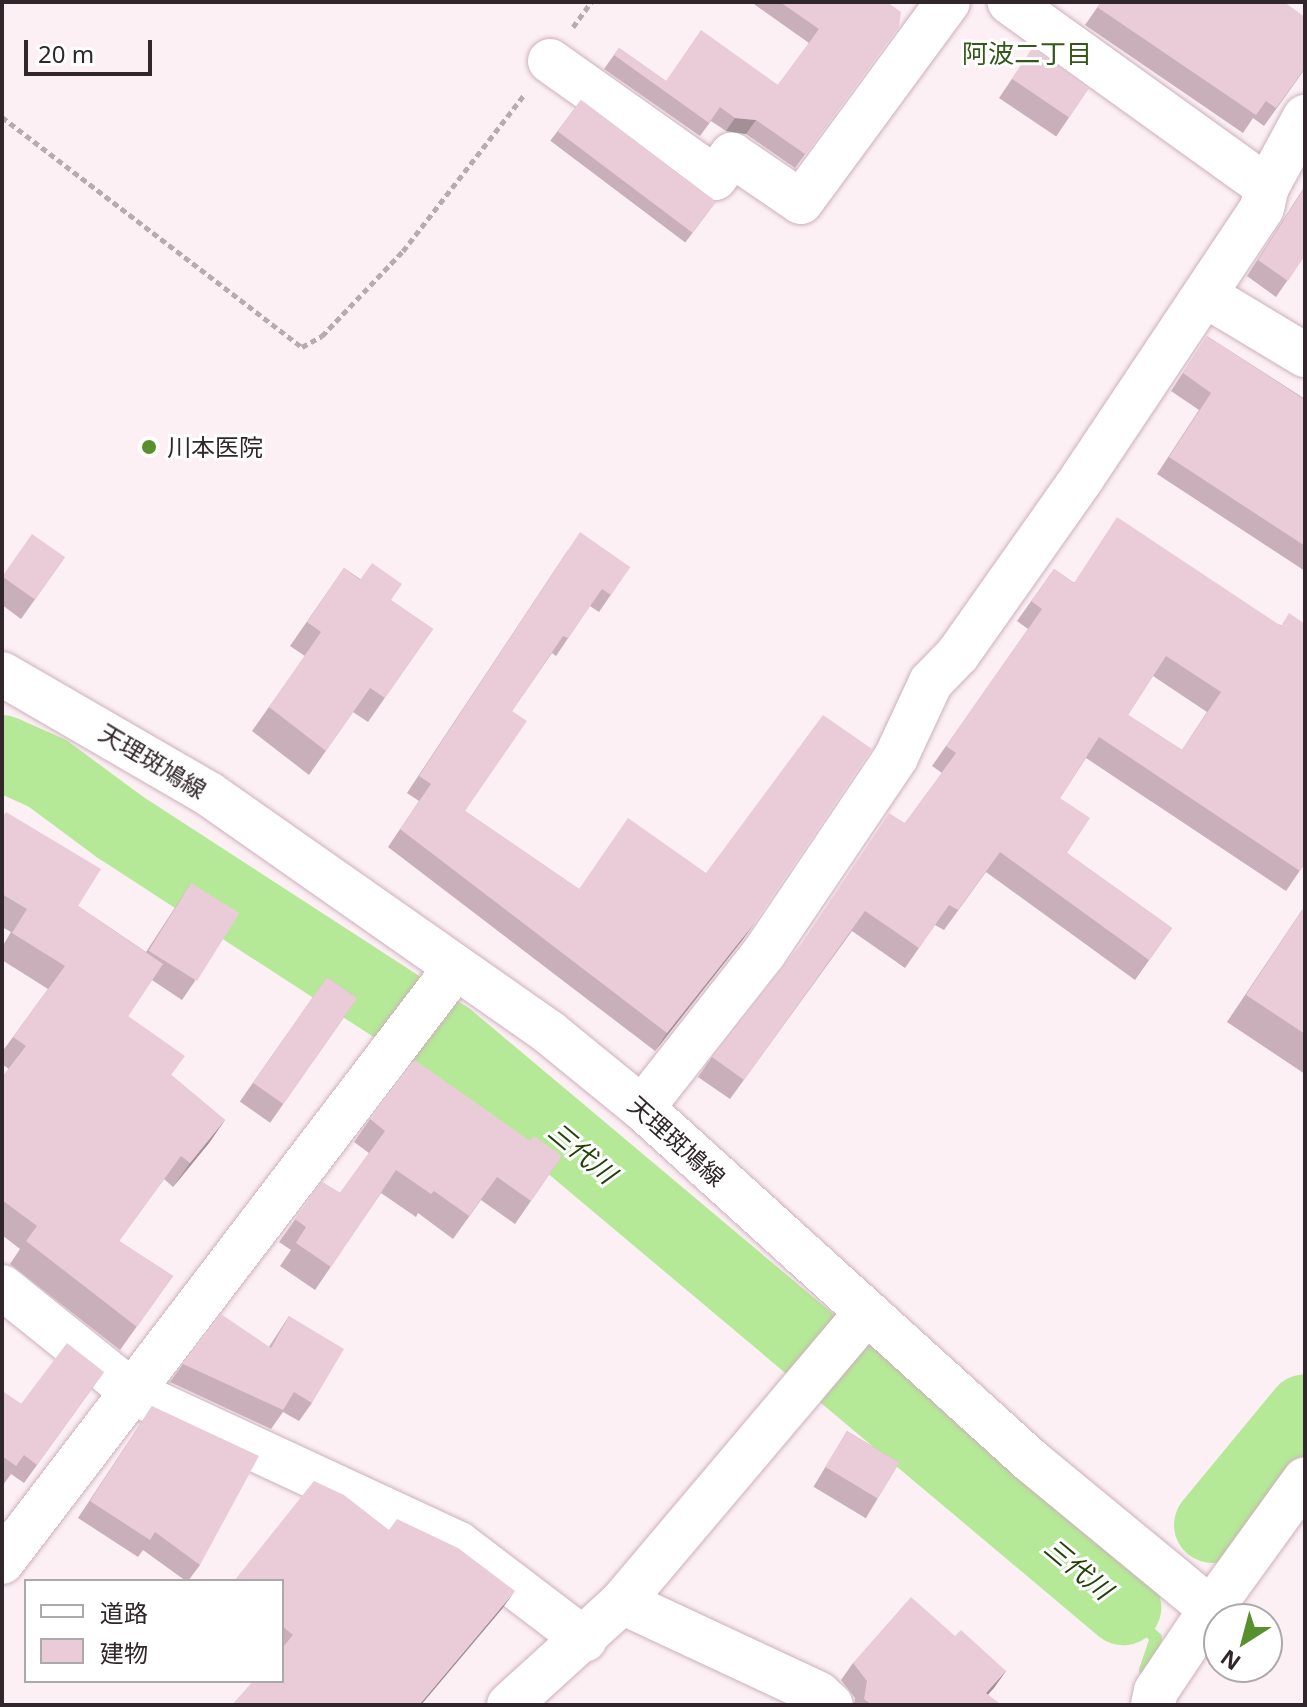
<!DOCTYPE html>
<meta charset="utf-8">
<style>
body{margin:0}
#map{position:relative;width:1307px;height:1707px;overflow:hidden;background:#fcf0f5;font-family:"Noto Sans","Noto Sans JP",sans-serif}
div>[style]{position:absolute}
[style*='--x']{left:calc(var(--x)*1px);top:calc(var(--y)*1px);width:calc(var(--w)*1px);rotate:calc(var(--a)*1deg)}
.stream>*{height:12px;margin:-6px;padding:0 6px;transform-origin:6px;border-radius:6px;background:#b5e997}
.river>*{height:76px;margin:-38px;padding:0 38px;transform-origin:38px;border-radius:38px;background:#b5e997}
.path>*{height:5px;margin-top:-2.5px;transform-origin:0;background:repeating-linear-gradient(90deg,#b7abb0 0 6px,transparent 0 10px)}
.roads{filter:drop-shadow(0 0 2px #cdb0bc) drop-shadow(0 0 2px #cdb0bc)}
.street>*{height:44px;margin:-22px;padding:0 22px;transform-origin:22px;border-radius:22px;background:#fff}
.secondary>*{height:44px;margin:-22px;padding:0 22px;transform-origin:22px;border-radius:22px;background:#fff}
.wall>*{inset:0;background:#c8afb9;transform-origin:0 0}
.shaded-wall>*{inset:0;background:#a38f96}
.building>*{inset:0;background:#e9ccd7;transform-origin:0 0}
.dots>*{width:22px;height:22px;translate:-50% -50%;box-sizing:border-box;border:4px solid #fff;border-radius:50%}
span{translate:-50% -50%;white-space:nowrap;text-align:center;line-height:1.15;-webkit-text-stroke:6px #fff;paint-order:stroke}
.poi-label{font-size:24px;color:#31262b}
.left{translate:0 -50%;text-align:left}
.street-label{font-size:24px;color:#31262b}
.neighbourhood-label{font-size:26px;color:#345819}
.water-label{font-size:26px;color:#24430a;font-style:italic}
.frame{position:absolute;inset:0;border:4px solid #31262b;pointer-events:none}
.legend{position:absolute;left:24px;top:1579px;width:260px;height:104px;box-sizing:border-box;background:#fff;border:2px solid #ada8aa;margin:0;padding:10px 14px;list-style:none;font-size:24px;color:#31262b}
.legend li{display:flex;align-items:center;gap:16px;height:40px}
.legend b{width:40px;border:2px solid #ada8aa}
.north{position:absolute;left:1203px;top:1603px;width:80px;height:80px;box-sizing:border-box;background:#fff;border:2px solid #ada8aa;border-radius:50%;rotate:216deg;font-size:22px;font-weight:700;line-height:32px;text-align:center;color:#31262b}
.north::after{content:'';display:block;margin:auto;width:28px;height:36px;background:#57902d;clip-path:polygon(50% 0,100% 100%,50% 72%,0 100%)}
.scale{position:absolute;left:24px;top:40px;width:128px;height:36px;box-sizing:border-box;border:4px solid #31262b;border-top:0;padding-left:10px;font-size:24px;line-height:28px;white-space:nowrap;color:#31262b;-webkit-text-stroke:6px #fff;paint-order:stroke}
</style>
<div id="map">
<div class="stream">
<div style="--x:1123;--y:1607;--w:45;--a:43.2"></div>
<div style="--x:1156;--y:1638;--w:34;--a:109"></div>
</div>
<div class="river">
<div style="--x:2;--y:753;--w:49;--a:24"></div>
<div style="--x:47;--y:773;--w:91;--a:36.5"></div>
<div style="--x:120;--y:827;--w:391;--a:33"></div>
<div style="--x:448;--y:1040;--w:882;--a:40.03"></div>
<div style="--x:1212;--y:1525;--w:146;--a:-50.5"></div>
</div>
<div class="path">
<div style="--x:573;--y:27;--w:31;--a:-54"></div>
<div style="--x:2;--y:117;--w:378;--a:37.5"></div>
<div style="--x:302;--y:347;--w:23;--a:-29"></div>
<div style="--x:322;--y:336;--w:117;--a:-46.4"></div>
<div style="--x:403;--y:251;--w:199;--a:-52.2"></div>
</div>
<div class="roads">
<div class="street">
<div style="--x:550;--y:61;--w:202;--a:35.3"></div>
<div style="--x:715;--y:178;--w:29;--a:-54"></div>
<div style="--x:732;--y:155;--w:83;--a:34.3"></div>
<div style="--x:801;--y:202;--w:248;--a:-53.7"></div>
<div style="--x:1267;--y:187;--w:80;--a:-61.5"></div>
<div style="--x:1205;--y:295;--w:117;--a:31"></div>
<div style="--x:642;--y:1108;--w:197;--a:-51.8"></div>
<div style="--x:764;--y:953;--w:236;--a:-56"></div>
<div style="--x:896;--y:757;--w:83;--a:-65"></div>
<div style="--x:931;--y:682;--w:39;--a:-46"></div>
<div style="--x:958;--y:654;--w:215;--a:-54.8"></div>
<div style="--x:1082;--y:478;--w:324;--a:-56.3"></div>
<div style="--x:1262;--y:208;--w:22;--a:-77"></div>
<div style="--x:1267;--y:187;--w:317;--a:-144.3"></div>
<div style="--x:2;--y:1287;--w:169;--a:38.8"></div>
<div style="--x:134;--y:1393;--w:358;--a:24.9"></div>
<div style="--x:459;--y:1544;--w:158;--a:37.3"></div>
<div style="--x:2;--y:1562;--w:748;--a:-52.66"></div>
<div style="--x:622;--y:1602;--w:217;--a:25"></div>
<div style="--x:819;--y:1694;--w:16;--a:43"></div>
<div style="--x:1211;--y:1609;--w:160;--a:-54.1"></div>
<div style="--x:509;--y:1705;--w:153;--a:-42.3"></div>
<div style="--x:622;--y:1602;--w:377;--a:-49.8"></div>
</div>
<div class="secondary">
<div style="--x:2;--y:674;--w:239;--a:30.1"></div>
<div style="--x:209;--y:794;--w:416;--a:35"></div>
<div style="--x:550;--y:1033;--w:119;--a:39.2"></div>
<div style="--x:642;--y:1108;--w:524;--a:42.21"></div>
<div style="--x:1030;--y:1460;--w:234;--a:39.5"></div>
<div style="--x:1211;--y:1609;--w:99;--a:123.9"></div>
<div style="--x:1156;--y:1691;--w:14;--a:102"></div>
</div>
</div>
<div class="wall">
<div style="clip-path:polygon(751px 2px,887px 2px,899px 26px,795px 168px,746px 134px,726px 131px,711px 121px,700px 136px,604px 69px,619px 48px,666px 81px,778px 85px,809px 43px)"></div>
<div style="clip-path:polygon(1101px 2px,1305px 69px,1264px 126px,1253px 118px,1243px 133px,1085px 25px)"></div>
<div style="left:1032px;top:49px;width:69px;height:59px;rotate:34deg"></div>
<div style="left:581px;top:100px;width:169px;height:51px;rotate:37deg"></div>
<div style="clip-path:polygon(1305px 186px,1305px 255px,1276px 297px,1247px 276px)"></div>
<div style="clip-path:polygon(1207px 336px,1305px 399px,1305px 571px,1157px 474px,1199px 410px,1171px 391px)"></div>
<div style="clip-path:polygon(568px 550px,630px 567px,599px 612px,590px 606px,556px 656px,552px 653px,512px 711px,465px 811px,579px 889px,744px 938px,655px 1051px,388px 847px,419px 801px,407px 793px)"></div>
<div style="clip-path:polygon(65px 557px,21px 619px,2px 605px,2px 576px)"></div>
<div style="clip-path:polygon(344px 568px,433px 629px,368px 722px,353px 712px,309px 775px,252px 731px,305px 656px,290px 646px)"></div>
<div style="clip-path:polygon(evenodd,1054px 569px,1073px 582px,1281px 625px,1305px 863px,1286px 891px,1086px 758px,1060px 798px,1067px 853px,1172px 928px,1135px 980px,986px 872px,944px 930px,935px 925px,905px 968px,852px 931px,730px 1099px,698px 1077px,712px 1057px,795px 952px,905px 823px,942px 773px,932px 766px,1028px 629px,1017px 621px,1054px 569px,1153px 676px,1207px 712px,1182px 750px,1128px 715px,1153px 676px)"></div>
<div style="clip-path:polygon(2px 817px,78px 906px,146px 952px,191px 883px,195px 981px,182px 1000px,152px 980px,128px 1016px,171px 1075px,225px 1120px,209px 1143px,173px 1187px,164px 1179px,119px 1241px,173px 1276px,120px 1350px,10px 1264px,20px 1249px,2px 1235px,2px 1077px,9px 1069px,2px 1064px,2px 1052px,48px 989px,2px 960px,2px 947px,11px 932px,2px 927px)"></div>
<div style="clip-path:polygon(1302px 910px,1305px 912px,1305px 1074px,1227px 1022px)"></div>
<div style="left:327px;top:977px;width:37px;height:152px;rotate:35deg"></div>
<div style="clip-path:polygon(370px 1119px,530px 1141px,562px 1156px,515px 1224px,481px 1200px,453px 1239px,418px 1213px,416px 1217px,381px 1193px,315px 1290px,280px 1266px,291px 1250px,279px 1242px,322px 1182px,340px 1193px,369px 1153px,354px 1142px)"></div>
<div style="clip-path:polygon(289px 1316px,312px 1403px,299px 1421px,283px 1412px,271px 1429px,170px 1382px,183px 1364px,269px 1347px)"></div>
<div style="clip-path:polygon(104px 1372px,24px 1483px,11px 1474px,3px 1485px,2px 1484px,2px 1391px,21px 1404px)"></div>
<div style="clip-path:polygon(152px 1406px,200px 1565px,188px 1581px,186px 1581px,143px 1550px,138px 1557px,78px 1518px)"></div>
<div style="left:847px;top:1431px;width:61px;height:65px;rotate:31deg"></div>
<div style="clip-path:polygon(389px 1530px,502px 1609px,282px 1681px,282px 1581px)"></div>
<div style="clip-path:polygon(955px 1636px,1006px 1671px,988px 1695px,1001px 1705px,854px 1705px,855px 1698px,841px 1680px,853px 1663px)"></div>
</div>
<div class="shaded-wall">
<div style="clip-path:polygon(735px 118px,756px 120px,746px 134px,726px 131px)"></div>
<div style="clip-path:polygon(756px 921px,744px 938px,655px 1051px,667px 1033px)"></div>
<div style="clip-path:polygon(225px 1120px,209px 1143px,173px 1187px,190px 1163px)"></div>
<div style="clip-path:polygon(515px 1591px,502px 1609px,421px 1705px,419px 1705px)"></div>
<div style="clip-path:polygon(1006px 1671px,994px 1688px,978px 1705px,986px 1693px)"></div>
</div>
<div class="building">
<div style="clip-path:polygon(780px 2px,887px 2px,901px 12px,899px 26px,805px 154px,756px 120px,735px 118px,720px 107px,709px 123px,614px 55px,619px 48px,666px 81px,701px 30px,778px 85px,819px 29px)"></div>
<div style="clip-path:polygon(1101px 2px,1284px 2px,1305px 17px,1305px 68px,1276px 108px,1266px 101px,1256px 115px,1097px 7px)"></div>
<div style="left:1032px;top:49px;width:69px;height:36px;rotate:34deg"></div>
<div style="left:581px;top:100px;width:169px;height:39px;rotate:37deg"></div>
<div style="clip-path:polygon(1305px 187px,1305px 255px,1288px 281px,1258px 260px)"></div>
<div style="clip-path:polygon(1207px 336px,1305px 400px,1305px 546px,1169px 457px,1211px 393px,1183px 373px)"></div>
<div style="clip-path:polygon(evenodd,1117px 517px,1281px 626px,1289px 613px,1305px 624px,1305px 863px,1300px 871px,1099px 737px,1060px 798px,1090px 818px,1067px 853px,1172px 928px,1149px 960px,1000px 852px,958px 910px,949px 905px,919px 948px,865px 911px,744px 1080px,712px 1057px,799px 947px,889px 813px,905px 823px,956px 753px,946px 746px,1042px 609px,1031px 601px,1054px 569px,1074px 583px,1117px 517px,1166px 656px,1221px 692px,1182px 750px,1128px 715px,1166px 656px)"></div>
<div style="clip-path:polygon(580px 532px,630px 567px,611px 595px,602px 589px,568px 638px,563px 636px,512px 711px,527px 721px,465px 811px,579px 889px,628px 818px,706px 873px,823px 715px,872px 749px,756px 921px,667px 1033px,400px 829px,431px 784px,419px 776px)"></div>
<div style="left:32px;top:534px;width:40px;height:52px;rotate:35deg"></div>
<div style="clip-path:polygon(372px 563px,402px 584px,391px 600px,433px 629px,385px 698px,370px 688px,326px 751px,269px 707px,321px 632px,307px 622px,344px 568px,360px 580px)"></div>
<div style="clip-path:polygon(6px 812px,101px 869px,78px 906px,163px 964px,128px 1016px,185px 1056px,171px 1075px,225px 1120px,190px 1163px,181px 1156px,119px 1241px,173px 1276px,137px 1327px,26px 1241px,37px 1226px,2px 1200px,2px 1077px,26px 1046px,13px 1037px,65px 966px,12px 933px,27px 909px,2px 894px,2px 818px)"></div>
<div style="left:191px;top:883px;width:57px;height:80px;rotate:32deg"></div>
<div style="clip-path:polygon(1302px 910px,1305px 912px,1305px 1034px,1246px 995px)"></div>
<div style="left:327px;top:977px;width:37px;height:129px;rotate:35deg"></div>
<div style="clip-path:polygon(415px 1060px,530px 1141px,534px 1136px,562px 1156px,531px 1201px,497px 1177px,469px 1216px,434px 1191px,431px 1194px,396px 1170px,331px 1267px,296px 1243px,306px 1227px,295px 1219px,322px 1182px,340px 1193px,385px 1131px,370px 1119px)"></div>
<div style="clip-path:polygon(221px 1314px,271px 1348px,289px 1316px,344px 1349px,312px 1403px,294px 1392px,283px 1410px,183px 1364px)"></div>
<div style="clip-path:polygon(67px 1343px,104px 1372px,37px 1465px,24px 1455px,16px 1466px,2px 1456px,2px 1391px,21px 1404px)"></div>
<div style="clip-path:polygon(152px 1406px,259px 1456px,200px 1565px,155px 1532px,150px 1540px,90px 1501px)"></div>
<div style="left:847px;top:1431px;width:61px;height:42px;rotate:31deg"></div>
<div style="clip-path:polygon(314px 1481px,344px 1495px,389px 1530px,397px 1519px,458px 1548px,515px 1591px,419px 1705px,232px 1705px,253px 1681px,282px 1681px,282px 1648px,293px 1635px,282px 1626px,282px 1581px,234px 1581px)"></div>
<div style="clip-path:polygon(911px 1597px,955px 1636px,961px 1630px,1006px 1671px,986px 1693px,1001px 1705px,872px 1705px,864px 1699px,867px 1681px,853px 1663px)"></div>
</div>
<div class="dots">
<div style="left:149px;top:447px;background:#57902d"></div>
</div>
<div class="poi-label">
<span class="left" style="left:167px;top:447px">川本医院</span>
</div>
<div class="street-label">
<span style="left:153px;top:761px;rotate:31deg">天理斑鳩線</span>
<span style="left:677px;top:1141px;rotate:42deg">天理斑鳩線</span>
</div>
<div class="neighbourhood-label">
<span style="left:1027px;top:54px">阿波二丁目</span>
</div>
<div class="water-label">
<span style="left:582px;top:1153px;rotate:40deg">三代川</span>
<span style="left:1078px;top:1569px;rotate:40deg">三代川</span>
</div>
<div class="frame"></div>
<ul class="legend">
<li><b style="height:10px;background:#fff"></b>道路</li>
<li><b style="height:22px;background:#e9ccd7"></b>建物</li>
</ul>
<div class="north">N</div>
<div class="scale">20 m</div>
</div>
